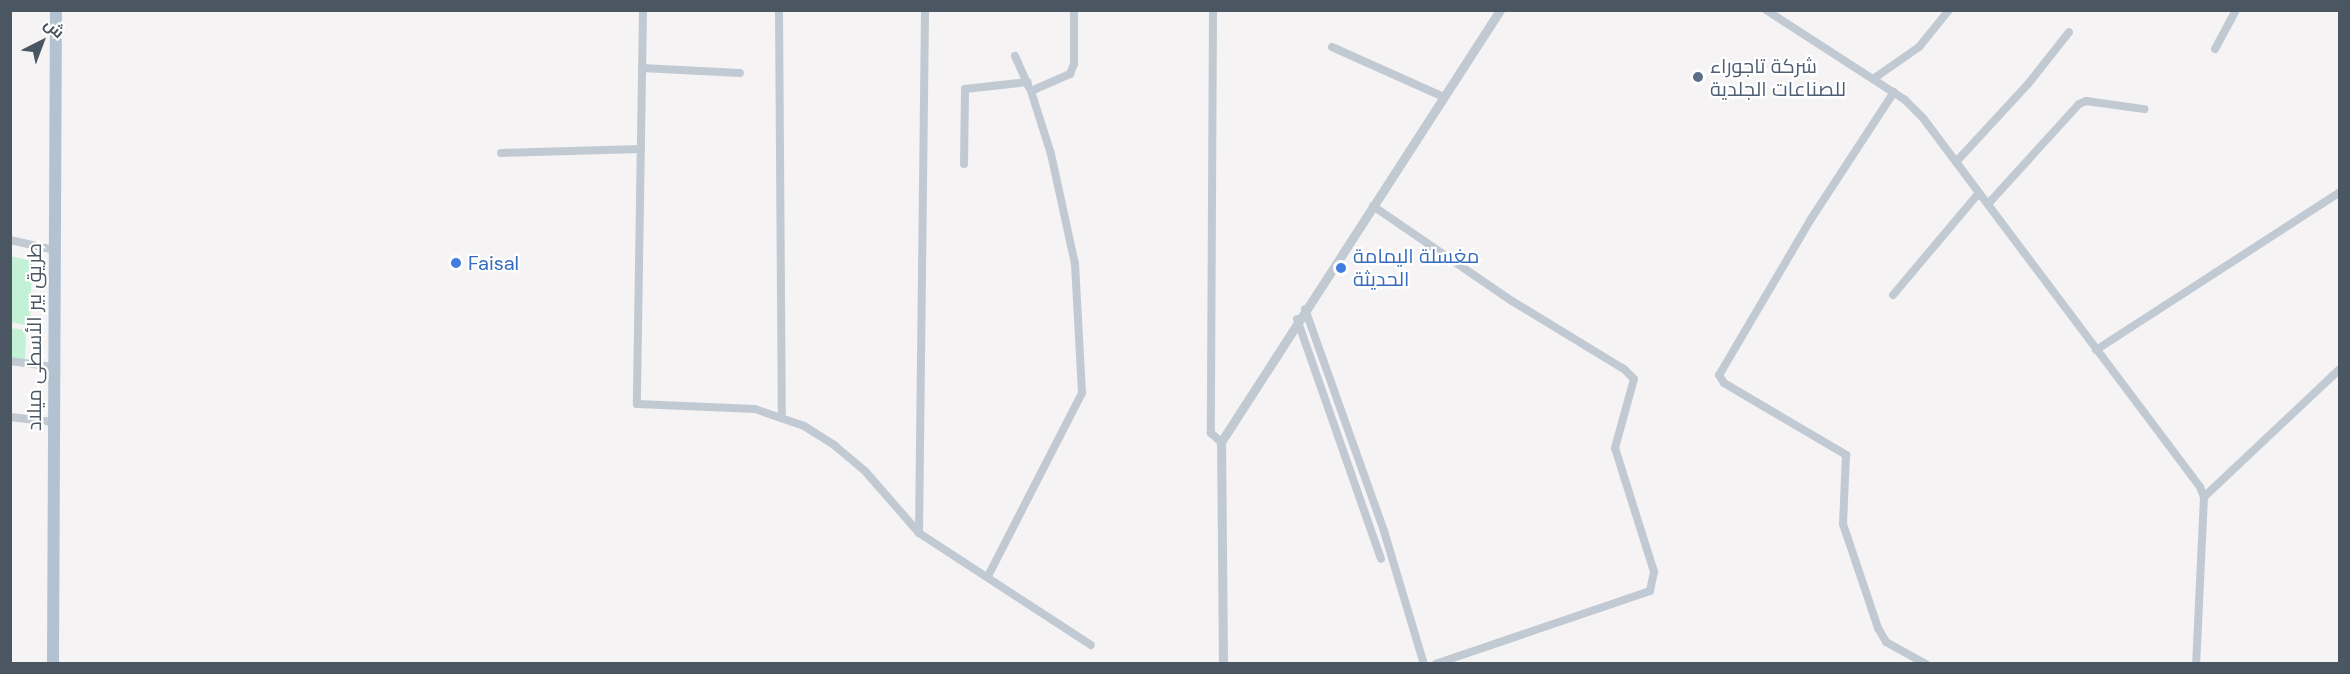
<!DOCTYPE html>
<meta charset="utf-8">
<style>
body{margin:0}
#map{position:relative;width:2350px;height:674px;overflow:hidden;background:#f5f3f3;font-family:"DM Sans",Cairo,sans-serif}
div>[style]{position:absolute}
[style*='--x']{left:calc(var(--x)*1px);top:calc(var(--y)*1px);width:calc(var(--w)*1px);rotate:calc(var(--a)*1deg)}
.green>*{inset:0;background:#c3f1d5}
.minor>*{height:8px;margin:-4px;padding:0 4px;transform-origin:4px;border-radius:4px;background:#c1cad2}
.tertiary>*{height:9px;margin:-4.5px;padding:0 4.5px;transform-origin:4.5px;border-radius:4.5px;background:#c1cad2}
.primary>*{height:12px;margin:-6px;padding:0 6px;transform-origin:6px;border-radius:6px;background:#b3c2d1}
.dots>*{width:16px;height:16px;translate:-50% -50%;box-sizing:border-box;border:3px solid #fff;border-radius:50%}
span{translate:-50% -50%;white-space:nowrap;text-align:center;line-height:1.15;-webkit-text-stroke:4.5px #fff;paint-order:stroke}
.service-label{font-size:20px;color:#4e5e75}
.left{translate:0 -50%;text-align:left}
.shop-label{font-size:20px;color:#366cbe}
.street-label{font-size:20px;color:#4a5661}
.frame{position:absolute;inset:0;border:12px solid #4a5661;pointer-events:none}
.north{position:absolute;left:12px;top:12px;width:60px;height:60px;-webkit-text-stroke:4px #fff;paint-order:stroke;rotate:42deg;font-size:16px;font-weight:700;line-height:24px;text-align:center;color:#4a5661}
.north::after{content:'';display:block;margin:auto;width:21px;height:27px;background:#4a5661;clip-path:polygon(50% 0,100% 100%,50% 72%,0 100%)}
</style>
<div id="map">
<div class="green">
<div style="clip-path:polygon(10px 256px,32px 261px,30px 326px,11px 322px)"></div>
<div style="clip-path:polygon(10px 328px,26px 330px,25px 361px,11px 359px)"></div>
</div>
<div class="minor">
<div style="--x:643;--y:10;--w:394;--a:90.9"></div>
<div style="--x:637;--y:404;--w:118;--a:2.4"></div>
<div style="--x:755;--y:409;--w:52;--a:19.1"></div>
<div style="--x:804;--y:426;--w:36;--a:32"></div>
<div style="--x:834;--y:445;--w:40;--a:40"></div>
<div style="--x:865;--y:471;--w:82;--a:48.9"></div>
<div style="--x:919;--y:533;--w:205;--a:33.1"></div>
<div style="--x:779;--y:10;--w:407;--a:89.6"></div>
<div style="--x:1213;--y:10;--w:423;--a:90.3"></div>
<div style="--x:1211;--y:433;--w:13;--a:42"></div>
<div style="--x:1766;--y:10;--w:166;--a:32.9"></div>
<div style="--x:1905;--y:100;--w:25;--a:45"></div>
<div style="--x:1923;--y:118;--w:461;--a:53.1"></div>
<div style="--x:2200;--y:487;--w:11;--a:68"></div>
<div style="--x:2204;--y:497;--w:167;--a:92.7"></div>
<div style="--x:1332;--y:47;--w:123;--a:24.1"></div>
<div style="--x:2215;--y:49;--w:44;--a:-61.7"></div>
<div style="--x:1015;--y:56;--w:34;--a:66"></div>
<div style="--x:642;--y:68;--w:98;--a:2.9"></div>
<div style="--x:1873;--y:79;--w:56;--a:-34.8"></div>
<div style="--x:1919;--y:47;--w:48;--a:-51"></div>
<div style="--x:1894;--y:92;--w:152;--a:123.2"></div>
<div style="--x:1811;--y:219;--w:181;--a:120.5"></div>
<div style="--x:1719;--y:375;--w:9;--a:58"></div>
<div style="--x:1724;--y:383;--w:142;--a:30.5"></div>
<div style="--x:1846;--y:455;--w:69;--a:92.5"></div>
<div style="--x:1843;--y:524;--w:110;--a:71.4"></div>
<div style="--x:1878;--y:628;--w:16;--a:60"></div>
<div style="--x:1886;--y:642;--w:46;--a:28.8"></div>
<div style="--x:501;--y:153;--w:140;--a:-1.6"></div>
<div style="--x:1956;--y:162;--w:106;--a:-47.3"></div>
<div style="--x:2028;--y:84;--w:66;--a:-51.7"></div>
<div style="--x:964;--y:164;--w:75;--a:-89.2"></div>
<div style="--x:965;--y:89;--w:63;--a:-6.3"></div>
<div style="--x:1988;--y:204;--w:135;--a:-47.7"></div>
<div style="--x:2079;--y:104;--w:8;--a:-23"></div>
<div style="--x:2086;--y:101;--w:59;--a:7.9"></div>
<div style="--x:1373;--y:206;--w:168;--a:34.4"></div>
<div style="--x:1512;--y:301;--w:131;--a:31.3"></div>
<div style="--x:1624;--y:369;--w:14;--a:45"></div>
<div style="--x:1634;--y:379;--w:72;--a:105.4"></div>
<div style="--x:1615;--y:448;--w:130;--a:72.5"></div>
<div style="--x:1654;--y:572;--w:19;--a:102"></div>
<div style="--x:1650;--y:591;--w:226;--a:161.2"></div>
<div style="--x:10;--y:240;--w:45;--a:12.8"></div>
<div style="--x:1893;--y:295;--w:133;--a:-49.9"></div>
<div style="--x:1305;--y:309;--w:236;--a:70.4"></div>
<div style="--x:1384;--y:531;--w:139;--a:73.3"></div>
<div style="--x:1297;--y:319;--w:254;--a:70.7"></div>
<div style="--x:2096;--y:350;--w:291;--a:-32.9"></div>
<div style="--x:10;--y:361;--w:43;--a:7.9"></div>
<div style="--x:10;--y:417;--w:43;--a:6.6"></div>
<div style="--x:2204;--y:497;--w:187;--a:-43.3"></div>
<div style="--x:919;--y:533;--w:523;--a:-89.34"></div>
<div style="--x:988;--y:576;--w:206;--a:-62.8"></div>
<div style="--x:1082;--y:393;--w:129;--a:-93.1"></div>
<div style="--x:1075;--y:264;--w:113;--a:-102.3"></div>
<div style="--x:1051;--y:154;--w:66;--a:-107.6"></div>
<div style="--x:1031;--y:91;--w:43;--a:-23.6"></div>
<div style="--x:1070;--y:74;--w:11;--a:-68"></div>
<div style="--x:1074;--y:64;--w:54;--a:-90"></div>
</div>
<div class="tertiary">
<div style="--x:1223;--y:664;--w:222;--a:-90.5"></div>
<div style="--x:1221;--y:442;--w:514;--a:-57.14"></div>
</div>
<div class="primary">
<div style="--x:53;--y:664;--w:654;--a:-89.74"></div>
</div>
<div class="dots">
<div style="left:1698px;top:77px;background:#5c6f8a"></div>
<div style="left:456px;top:263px;background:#3f7fe0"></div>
<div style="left:1341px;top:268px;background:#3f7fe0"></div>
</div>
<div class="service-label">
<span class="left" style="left:1710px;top:78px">شركة تاجوراء<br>للصناعات الجلدية</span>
</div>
<div class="shop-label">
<span class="left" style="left:1353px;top:268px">مغسلة اليمامة<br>الحديثة</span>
<span class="left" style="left:468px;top:263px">Faisal</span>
</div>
<div class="street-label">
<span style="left:34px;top:337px;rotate:-90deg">طريق بير الأسطى ميلاد</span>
</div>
<div class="frame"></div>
<div class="north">ش</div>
</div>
